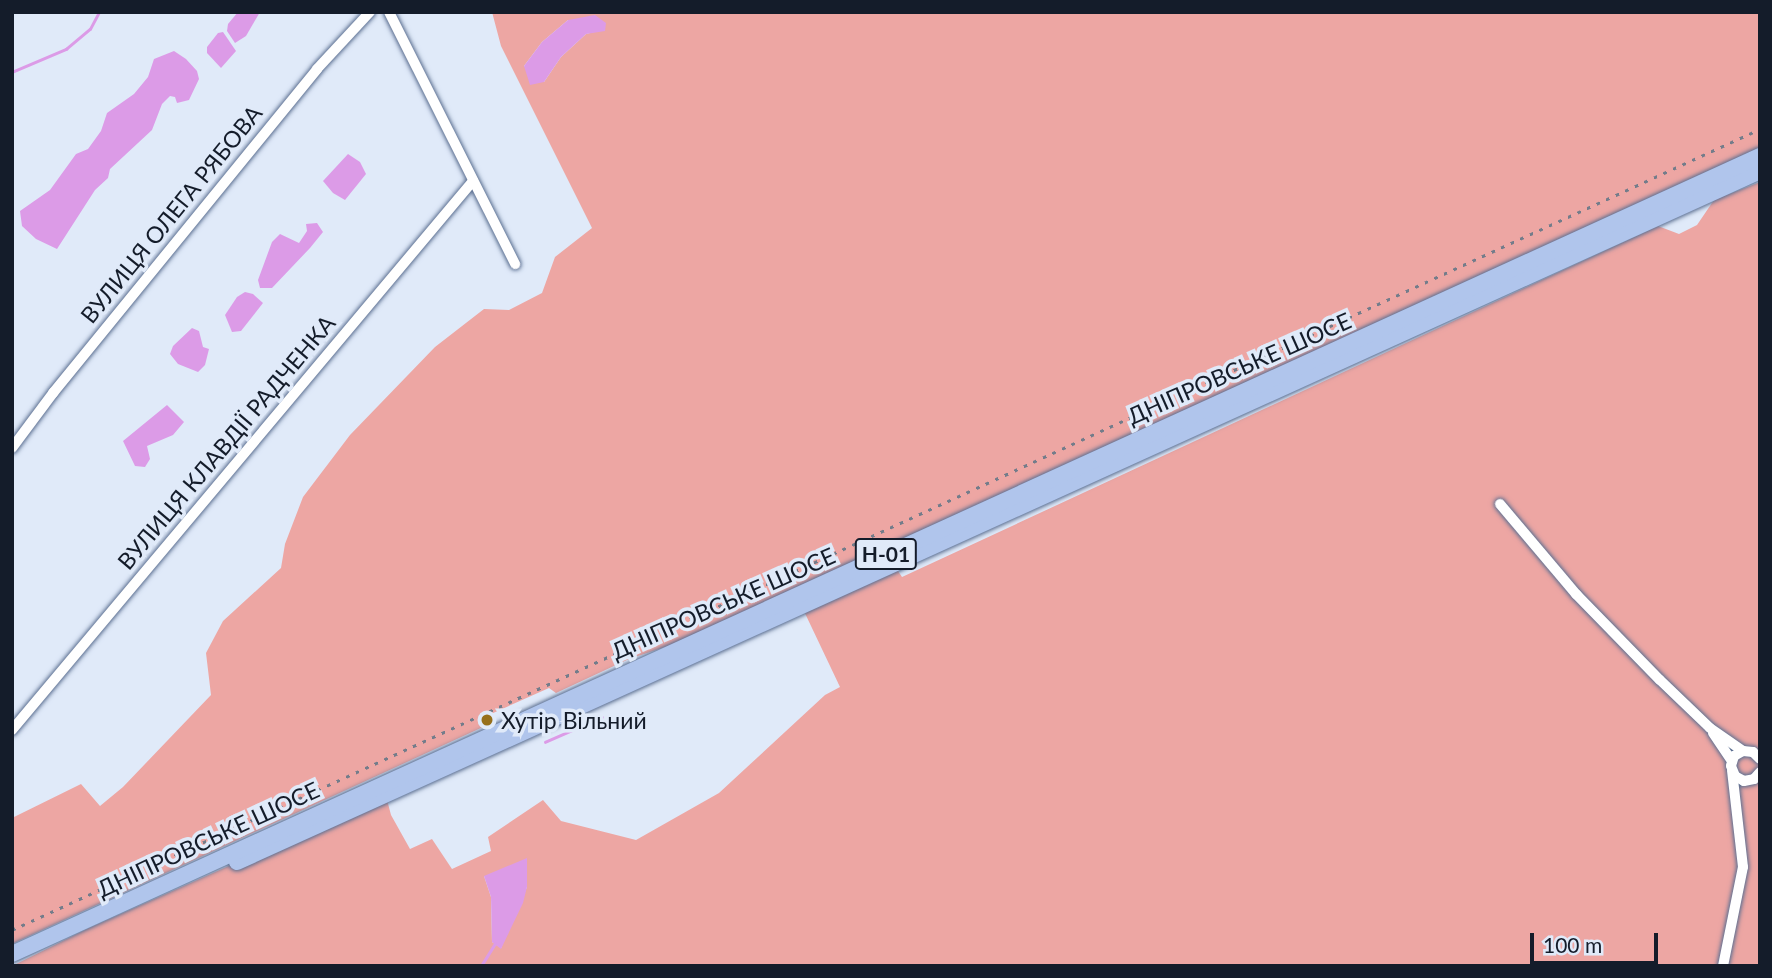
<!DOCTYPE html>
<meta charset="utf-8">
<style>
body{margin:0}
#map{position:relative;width:1772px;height:978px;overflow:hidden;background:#e0eaf9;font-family:Lato,sans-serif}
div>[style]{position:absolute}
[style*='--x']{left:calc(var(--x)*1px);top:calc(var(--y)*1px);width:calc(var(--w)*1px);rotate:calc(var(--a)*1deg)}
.green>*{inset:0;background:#eda6a3}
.water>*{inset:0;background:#dc9be7}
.stream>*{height:2.5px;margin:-1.25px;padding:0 1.25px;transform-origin:1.25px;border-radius:1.25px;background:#dc9be7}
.roads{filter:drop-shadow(0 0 2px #5b6f91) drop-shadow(0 0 2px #5b6f91)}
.minor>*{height:10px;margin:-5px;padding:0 5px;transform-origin:5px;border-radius:5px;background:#fff}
.primary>*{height:16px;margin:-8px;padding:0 8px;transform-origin:8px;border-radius:8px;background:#b0c5ec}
.rail>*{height:2.5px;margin-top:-1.25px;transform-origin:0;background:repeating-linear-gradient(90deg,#737c8a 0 3.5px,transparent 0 10.5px)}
.dots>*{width:19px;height:19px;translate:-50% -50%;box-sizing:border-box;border:4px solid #e0eaf9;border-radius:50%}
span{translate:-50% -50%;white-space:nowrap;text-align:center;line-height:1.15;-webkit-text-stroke:7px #e0eaf9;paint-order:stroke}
.shield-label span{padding:2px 5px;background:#e0eaf9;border:2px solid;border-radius:5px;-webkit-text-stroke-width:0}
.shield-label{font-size:21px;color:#141c2a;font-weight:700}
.street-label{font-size:23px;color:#141c2a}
.poi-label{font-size:23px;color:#141c2a}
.left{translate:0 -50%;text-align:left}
.frame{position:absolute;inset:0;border:14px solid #141c2a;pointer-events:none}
.scale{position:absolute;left:1530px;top:933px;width:128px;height:32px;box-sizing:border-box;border:4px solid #141c2a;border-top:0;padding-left:9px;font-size:21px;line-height:24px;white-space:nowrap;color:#141c2a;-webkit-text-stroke:5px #e0eaf9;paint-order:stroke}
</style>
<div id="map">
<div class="green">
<div style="clip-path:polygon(evenodd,492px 12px,1760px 12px,1760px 156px,728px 626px,629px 659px,556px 693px,549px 688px,482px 718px,483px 727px,12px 944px,12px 818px,81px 784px,100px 806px,123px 787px,211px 695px,206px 653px,223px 621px,281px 568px,285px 544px,303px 497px,350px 435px,435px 347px,484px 309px,509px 310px,542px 293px,555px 257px,592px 228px,501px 46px,492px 12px,568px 20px,594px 32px,586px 34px,561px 57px,544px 82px,524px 66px,542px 42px,568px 20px)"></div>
<div style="clip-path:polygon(evenodd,1760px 182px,1760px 966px,12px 966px,87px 929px,386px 796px,391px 815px,410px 849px,432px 839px,452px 869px,491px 851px,488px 837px,543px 800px,561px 821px,636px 840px,719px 793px,825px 695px,840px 687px,802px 607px,894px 565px,902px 577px,1658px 226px,1679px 234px,1697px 225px,1714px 200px,1760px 182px,484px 876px,527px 887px,501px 948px,492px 942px,491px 897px,484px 876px)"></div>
</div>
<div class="water">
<div style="clip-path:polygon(238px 12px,260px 12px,246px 36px,235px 43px,227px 31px,228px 24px)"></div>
<div style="clip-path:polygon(595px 15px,606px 23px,605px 31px,586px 34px,561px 57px,544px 82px,530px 85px,524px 66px,542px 42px,568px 20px)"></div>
<div style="clip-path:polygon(223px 32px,236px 51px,221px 68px,207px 53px,207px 47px,218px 33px)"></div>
<div style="clip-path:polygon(174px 51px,186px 59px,197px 71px,199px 79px,189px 100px,177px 103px,175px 97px,170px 96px,162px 104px,152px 130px,110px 169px,108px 178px,95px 190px,57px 249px,36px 239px,22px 226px,20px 211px,50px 190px,76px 154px,88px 149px,101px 131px,107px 113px,134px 94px,148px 77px,154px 59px)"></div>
<div style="clip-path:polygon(348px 154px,360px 162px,366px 174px,345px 200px,333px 193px,323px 181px)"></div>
<div style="clip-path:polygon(317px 223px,323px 232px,310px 248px,272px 288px,260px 288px,258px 280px,272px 242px,280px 234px,299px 243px,307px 231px,306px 224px)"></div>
<div style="clip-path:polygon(245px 292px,253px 294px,263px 303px,241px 331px,232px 332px,225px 315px,237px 297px)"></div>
<div style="clip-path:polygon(192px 328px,199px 331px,203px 347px,209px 349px,205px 365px,198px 372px,178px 364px,170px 354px,173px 346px)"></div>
<div style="clip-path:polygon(167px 405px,184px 422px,173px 435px,147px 446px,150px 459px,145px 467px,135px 466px,123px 441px)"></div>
<div style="clip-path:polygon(527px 858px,527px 887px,523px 903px,501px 949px,492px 942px,491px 897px,484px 876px)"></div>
</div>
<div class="stream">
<div style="--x:12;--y:72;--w:59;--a:-23.1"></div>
<div style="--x:66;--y:49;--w:31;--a:-40"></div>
<div style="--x:90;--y:29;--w:19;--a:-62"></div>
<div style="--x:545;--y:742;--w:62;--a:-23.7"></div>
<div style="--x:481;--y:966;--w:26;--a:-58"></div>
</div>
<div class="roads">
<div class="minor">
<div style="--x:389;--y:12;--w:282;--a:63.4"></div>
<div style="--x:12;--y:448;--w:69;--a:-53.3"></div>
<div style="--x:53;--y:393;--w:418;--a:-50.8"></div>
<div style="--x:317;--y:69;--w:78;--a:-47.1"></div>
<div style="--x:1500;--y:504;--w:118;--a:49.8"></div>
<div style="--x:1576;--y:594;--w:120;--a:45.7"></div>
<div style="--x:1660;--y:680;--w:69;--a:43.8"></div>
<div style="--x:1710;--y:728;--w:40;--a:34.9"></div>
<div style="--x:12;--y:730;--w:717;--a:-49.98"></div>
<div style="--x:1713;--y:733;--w:34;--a:56"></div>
<div style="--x:1760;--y:759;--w:10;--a:-135"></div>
<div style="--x:1753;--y:752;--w:10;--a:-174"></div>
<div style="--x:1743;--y:751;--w:10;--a:151"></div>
<div style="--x:1734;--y:756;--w:10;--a:107"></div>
<div style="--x:1731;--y:766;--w:11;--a:68"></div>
<div style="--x:1735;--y:776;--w:10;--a:29"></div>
<div style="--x:1744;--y:781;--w:10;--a:-11"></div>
<div style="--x:1754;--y:779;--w:9;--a:-49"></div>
<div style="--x:1723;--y:966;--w:101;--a:-78.6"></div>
<div style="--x:1743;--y:867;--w:97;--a:-96.5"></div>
</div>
<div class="primary">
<div style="--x:237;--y:862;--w:1672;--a:-24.4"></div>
<div style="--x:12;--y:954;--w:1922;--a:-24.54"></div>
</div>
</div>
<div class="rail">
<div style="--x:12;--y:930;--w:1923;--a:-24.62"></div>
</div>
<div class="dots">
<div style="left:487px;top:720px;background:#97701b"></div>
</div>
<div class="shield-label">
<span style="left:886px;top:554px">Н-01</span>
</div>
<div class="street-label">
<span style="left:171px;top:214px;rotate:-51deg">ВУЛИЦЯ ОЛЕГА РЯБОВА</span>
<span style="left:1239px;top:368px;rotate:-24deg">ДНІПРОВСЬКЕ ШОСЕ</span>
<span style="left:226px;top:442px;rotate:-50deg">ВУЛИЦЯ КЛАВДІЇ РАДЧЕНКА</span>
<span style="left:723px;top:603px;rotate:-24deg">ДНІПРОВСЬКЕ ШОСЕ</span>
<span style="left:208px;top:839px;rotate:-25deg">ДНІПРОВСЬКЕ ШОСЕ</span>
</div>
<div class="poi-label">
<span class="left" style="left:501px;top:720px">Хутір Вільний</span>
</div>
<div class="frame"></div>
<div class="scale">100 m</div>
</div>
